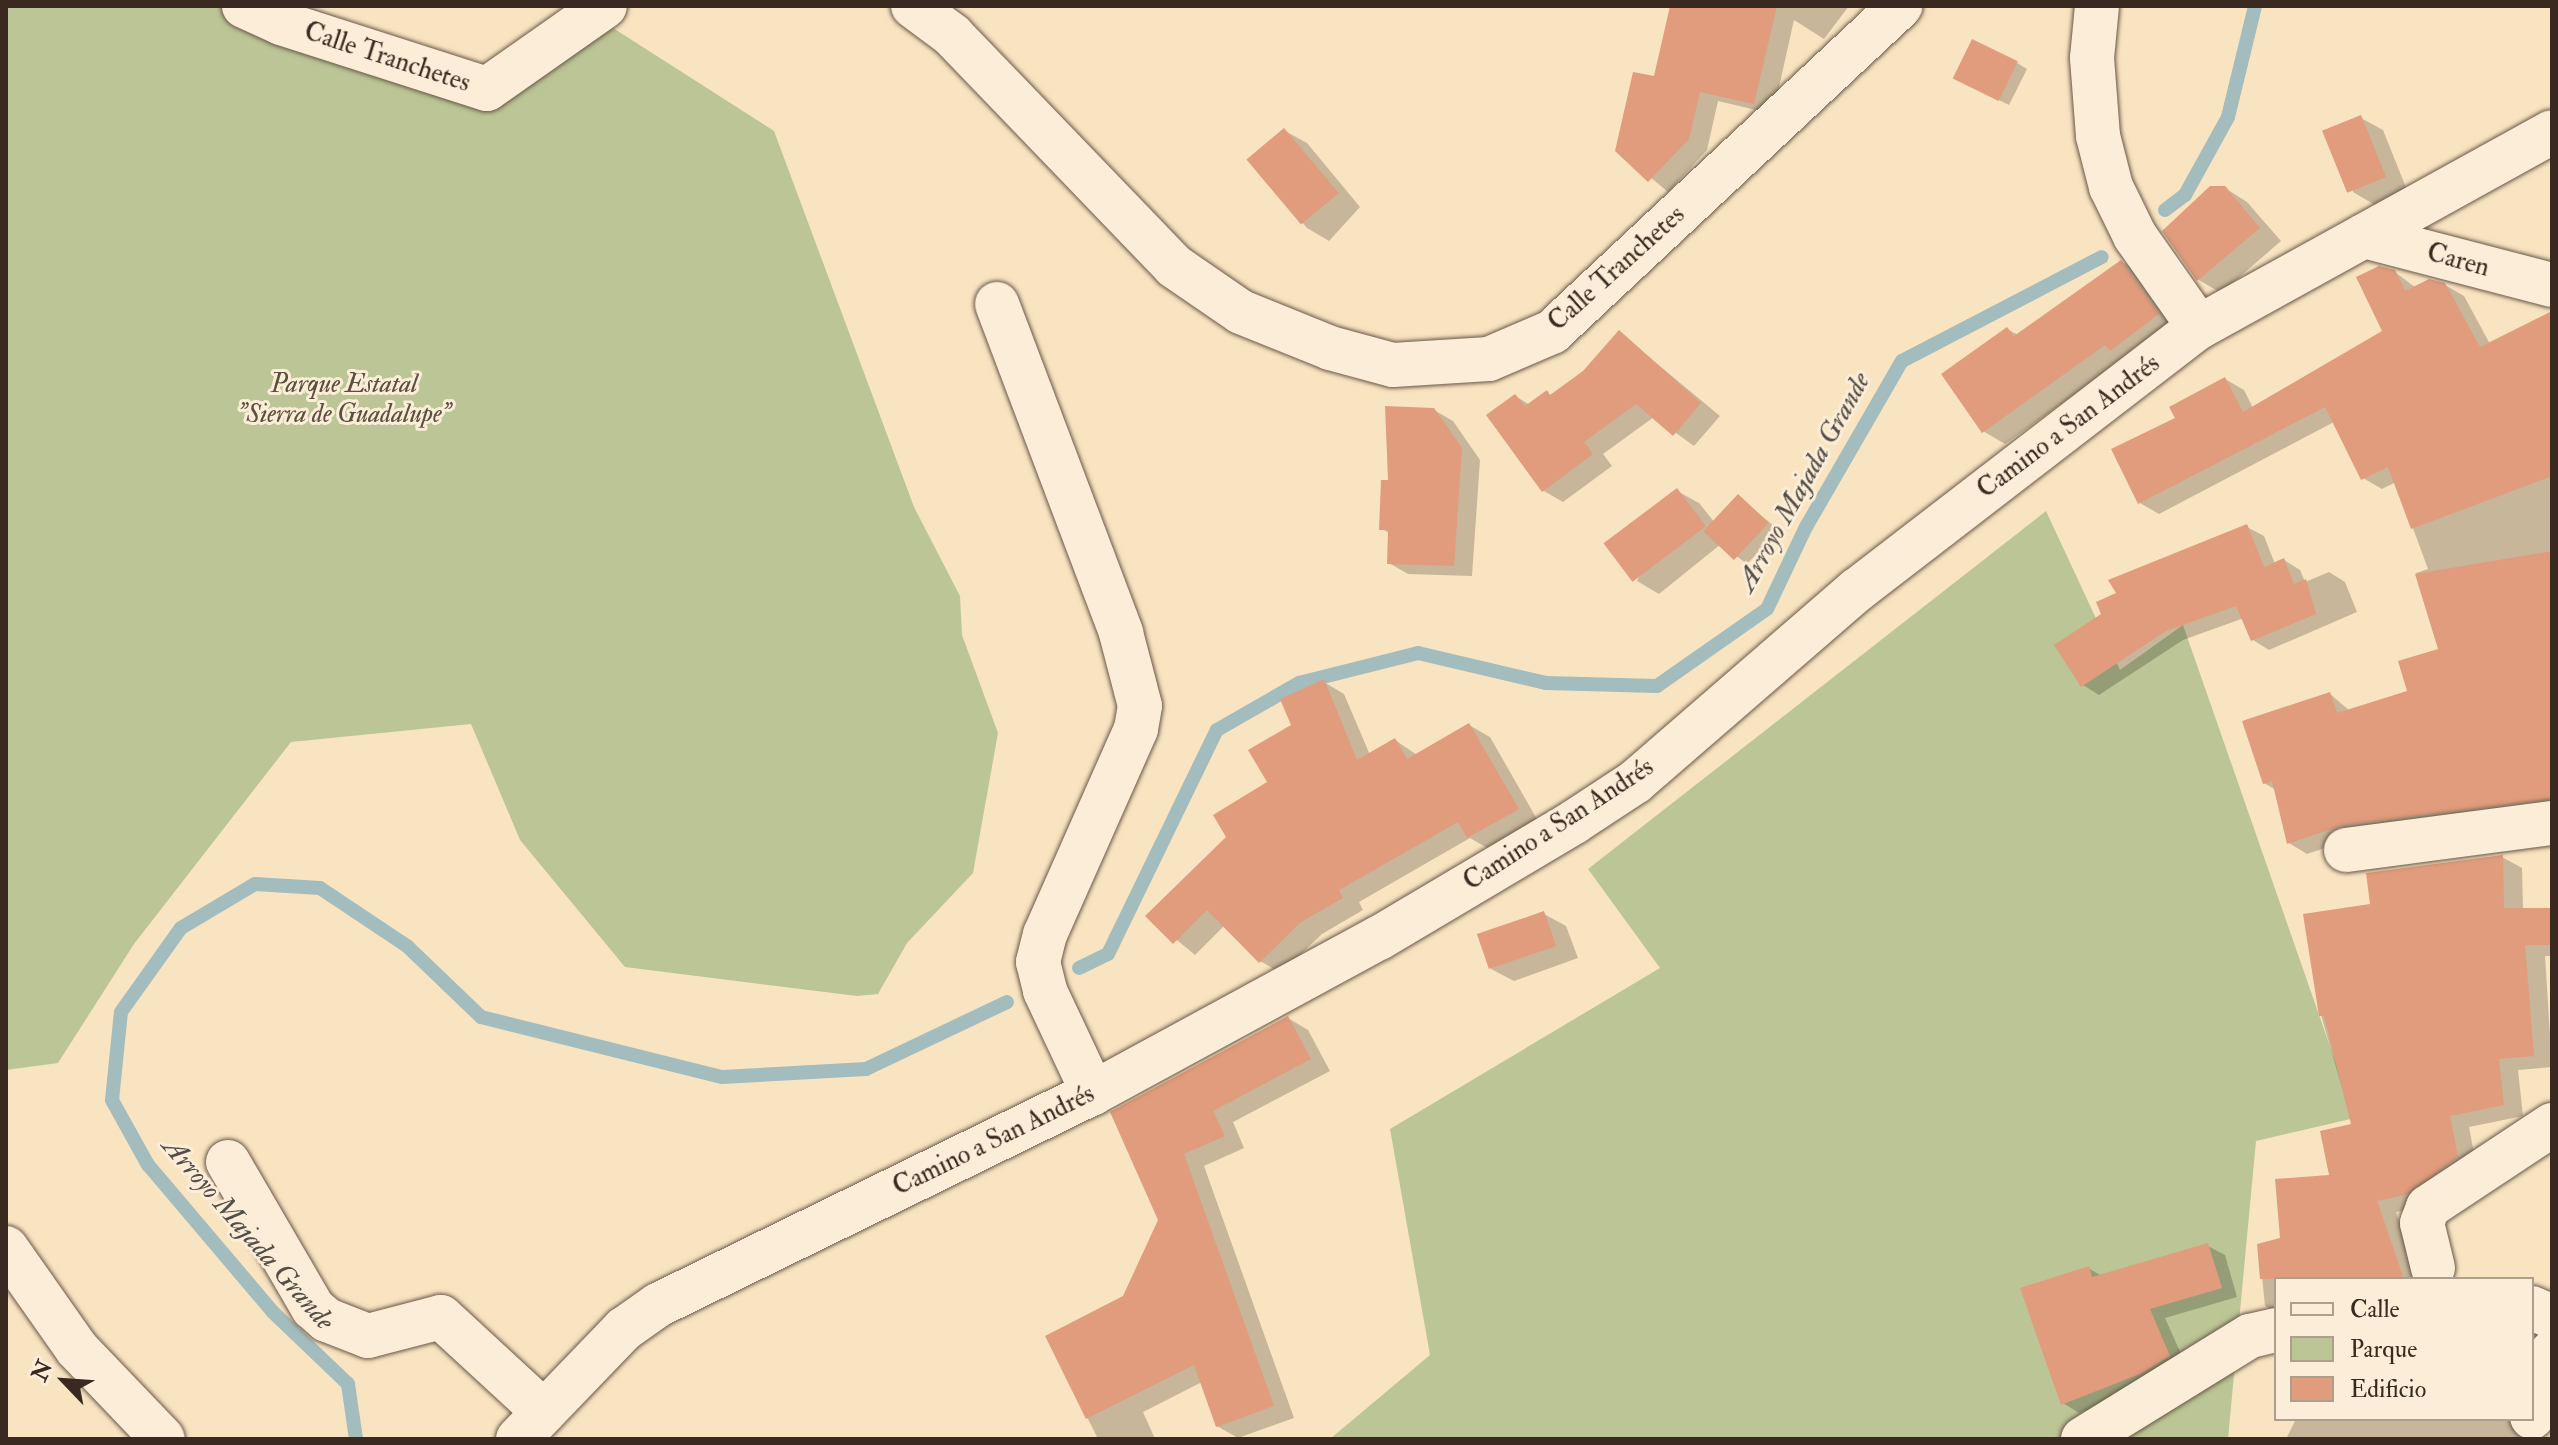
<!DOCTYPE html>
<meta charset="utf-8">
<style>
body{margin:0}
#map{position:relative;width:2558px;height:1445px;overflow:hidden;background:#f9e4c1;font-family:"IM FELL Double Pica",serif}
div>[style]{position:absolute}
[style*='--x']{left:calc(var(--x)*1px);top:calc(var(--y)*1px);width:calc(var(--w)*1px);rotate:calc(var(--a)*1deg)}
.green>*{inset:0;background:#bbc595}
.shadow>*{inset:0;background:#0003}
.stream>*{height:14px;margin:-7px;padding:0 7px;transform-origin:7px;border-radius:7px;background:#a3bcbd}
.building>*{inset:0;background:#e09c7c;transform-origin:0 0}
.roads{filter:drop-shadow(0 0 2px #695849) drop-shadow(0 0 2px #695849)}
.minor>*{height:44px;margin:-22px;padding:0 22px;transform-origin:22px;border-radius:22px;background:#fbedd7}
.tertiary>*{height:44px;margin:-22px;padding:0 22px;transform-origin:22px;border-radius:22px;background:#fbedd7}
span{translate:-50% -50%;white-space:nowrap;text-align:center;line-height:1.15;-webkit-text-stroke:6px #fbedd7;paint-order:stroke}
.street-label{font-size:26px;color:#392921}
.park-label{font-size:26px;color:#5a503e;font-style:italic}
.water-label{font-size:28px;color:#544e48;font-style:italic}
.frame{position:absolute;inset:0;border:8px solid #392921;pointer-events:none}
.legend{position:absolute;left:2274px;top:1277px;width:260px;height:144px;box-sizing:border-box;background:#fbedd7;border:2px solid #ad9f8e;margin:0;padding:10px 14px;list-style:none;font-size:24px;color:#392921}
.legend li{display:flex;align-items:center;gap:16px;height:40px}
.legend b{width:40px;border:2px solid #ad9f8e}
.north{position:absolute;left:24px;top:1341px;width:80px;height:80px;-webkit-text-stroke:6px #fbedd7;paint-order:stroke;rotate:295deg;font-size:22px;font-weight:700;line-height:32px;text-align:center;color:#392921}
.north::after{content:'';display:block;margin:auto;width:28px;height:36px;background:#392921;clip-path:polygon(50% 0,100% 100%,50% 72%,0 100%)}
</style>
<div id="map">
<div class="green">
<div style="clip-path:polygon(6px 6px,265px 6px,522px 77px,613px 28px,774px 131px,914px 507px,960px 596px,962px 635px,998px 733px,973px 873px,907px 943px,878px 994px,857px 996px,625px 967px,520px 840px,471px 724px,291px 742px,134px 944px,58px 1063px,6px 1070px)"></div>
<div style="clip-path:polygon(2046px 511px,2120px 670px,2183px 625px,2355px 1118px,2256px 1141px,2228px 1439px,1330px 1439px,1430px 1355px,1390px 1129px,1660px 968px,1588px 869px)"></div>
</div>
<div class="shadow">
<div style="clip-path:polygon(1672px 6px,1849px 6px,1824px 39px,1794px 20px,1773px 114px,1718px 101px,1707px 150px,1668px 192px,1618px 150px,1656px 79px)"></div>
<div style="clip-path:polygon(2017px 63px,2027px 69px,2009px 105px,1966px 84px)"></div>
<div style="clip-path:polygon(2361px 118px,2383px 130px,2407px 190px,2375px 205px,2353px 192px)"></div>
<div style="clip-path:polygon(1285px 131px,1307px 143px,1360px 207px,1329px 241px,1307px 228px,1251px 162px)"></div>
<div style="clip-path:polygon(2225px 188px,2247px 202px,2281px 241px,2221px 293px,2199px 280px,2165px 232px)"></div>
<div style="clip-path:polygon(2122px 262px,2144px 275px,2180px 327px,2126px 358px,2005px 444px,1983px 431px,2007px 329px,2018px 335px)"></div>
<div style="clip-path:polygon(2395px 272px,2416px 288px,2445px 285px,2464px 296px,2490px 344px,2552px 313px,2552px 810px,2363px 835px,2307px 854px,2289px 843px,2276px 790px,2264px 783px,2330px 694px,2350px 711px,2409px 693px,2440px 651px,2416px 573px,2428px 569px,2396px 482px,2382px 489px,2363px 478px,2334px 422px,2159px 514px,2140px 503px,2178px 419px,2225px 379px,2244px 390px,2253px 408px,2384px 331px)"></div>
<div style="clip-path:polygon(1620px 333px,1720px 416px,1694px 446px,1654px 417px,1603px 454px,1612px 466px,1563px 502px,1544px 491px,1515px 396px,1530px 405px,1547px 393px,1552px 396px,1584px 372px)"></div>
<div style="clip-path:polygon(1434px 410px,1453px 421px,1480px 460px,1472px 576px,1408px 574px,1389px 563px,1390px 534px,1381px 528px,1390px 482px)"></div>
<div style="clip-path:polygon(1677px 491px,1699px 503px,1715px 523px,1738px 497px,1779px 530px,1747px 564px,1721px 544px,1659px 594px,1637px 581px)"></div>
<div style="clip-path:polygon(2247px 527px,2264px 536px,2275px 564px,2284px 560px,2300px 570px,2305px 582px,2329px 572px,2345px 582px,2357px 612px,2269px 650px,2253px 640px,2244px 618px,2183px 640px,2099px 695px,2083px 685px)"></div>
<div style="clip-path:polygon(1324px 682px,1344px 694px,1370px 755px,1395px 740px,1417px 755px,1469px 725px,1490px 737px,1538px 821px,1489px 849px,1470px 838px,1359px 902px,1363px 910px,1322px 934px,1281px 973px,1260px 961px,1225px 925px,1195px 955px,1148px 916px,1228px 837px,1270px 783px,1293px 725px)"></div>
<div style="clip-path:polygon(2502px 857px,2522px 868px,2523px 910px,2552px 910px,2552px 956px,2545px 956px,2552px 1067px,2518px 1070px,2523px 1116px,2469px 1127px,2477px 1169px,2429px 1205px,2396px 1212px,2419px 1279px,2276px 1279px,2276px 1312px,2265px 1306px,2259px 1246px,2282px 1239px,2332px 1176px,2353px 1126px,2321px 1015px,2372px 906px)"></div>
<div style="clip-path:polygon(1544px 914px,1566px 926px,1578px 958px,1514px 981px,1491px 969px)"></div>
<div style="clip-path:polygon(1288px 1018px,1308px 1030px,1330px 1071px,1233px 1122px,1244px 1148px,1204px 1166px,1294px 1418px,1238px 1438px,1217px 1426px,1202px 1382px,1143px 1412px,1155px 1439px,1098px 1439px,1047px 1337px,1124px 1298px,1160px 1220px,1113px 1113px)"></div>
<div style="clip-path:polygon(2208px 1246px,2225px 1255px,2237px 1297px,2165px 1318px,2186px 1365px,2157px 1383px,2079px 1413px,2063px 1403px,2088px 1268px,2102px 1276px)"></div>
<div style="clip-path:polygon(2296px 1419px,2334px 1421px,2525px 1419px,2519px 1439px,2286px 1439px)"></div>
</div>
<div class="stream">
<div style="--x:2165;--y:210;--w:25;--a:-37"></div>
<div style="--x:2185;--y:195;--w:89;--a:-61.1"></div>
<div style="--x:2228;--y:117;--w:114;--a:-76.3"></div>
<div style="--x:1079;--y:968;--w:32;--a:-26"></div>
<div style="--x:1108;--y:954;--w:249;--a:-64.1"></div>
<div style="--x:1217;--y:730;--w:95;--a:-29.8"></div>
<div style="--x:1299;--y:683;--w:123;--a:-14.1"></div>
<div style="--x:1418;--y:653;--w:131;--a:13.2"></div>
<div style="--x:1546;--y:683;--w:111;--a:1.5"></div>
<div style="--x:1657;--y:686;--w:134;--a:-35"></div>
<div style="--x:1767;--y:609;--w:91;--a:-64.6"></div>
<div style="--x:1806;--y:527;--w:192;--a:-60"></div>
<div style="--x:1902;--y:361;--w:225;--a:-27.5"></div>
<div style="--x:356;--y:1439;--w:56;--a:-98.3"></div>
<div style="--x:348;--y:1384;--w:105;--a:-136.2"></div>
<div style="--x:272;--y:1311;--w:192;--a:-130.3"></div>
<div style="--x:148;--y:1165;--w:74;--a:-119"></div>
<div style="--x:112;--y:1100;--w:88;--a:-84.2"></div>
<div style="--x:121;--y:1012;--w:103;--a:-54.5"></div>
<div style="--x:181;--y:928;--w:86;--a:-30.7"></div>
<div style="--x:255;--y:884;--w:65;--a:3.5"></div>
<div style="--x:320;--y:888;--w:105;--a:33.7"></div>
<div style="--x:407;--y:946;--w:103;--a:43.8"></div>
<div style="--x:481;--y:1017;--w:248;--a:14"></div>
<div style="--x:722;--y:1077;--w:144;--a:-3.2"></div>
<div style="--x:866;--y:1069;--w:156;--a:-25.4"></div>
</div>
<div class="building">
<div style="clip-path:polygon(1670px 6px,1777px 6px,1754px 104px,1700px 92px,1689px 139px,1648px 182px,1615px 151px,1633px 72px,1654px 76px)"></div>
<div style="left:1972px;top:39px;width:51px;height:44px;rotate:26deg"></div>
<div style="left:2361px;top:115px;width:67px;height:42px;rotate:68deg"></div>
<div style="left:1284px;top:128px;width:85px;height:49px;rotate:50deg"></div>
<div style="clip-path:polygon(2210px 186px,2225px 186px,2260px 228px,2197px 281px,2162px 231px)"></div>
<div style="clip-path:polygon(2121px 260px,2159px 314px,2110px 351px,2105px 345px,1982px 433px,1941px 374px,2007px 327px,2014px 336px)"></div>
<div style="clip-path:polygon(2379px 266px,2395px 270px,2405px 291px,2429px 279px,2445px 283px,2480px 347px,2552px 311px,2552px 476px,2411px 529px,2388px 467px,2361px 480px,2325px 407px,2138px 504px,2111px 449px,2175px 418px,2169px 407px,2225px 377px,2243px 412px,2382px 331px,2356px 277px)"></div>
<div style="clip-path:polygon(1619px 330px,1701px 403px,1673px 436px,1636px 404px,1584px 442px,1593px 454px,1542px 492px,1486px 415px,1515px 394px,1525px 406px,1547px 390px,1550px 395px,1583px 371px)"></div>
<div style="clip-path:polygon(1385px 406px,1434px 408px,1462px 448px,1454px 566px,1387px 564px,1388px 530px,1379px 530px,1381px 480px,1388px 480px)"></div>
<div style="left:1677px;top:488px;width:48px;height:92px;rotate:53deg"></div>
<div style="left:1738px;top:494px;width:42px;height:51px;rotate:43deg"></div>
<div style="clip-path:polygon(2247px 524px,2264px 567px,2284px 558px,2294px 584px,2306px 579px,2316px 614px,2251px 641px,2236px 606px,2166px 631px,2081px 687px,2054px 645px,2101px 614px,2096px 602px,2116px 593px,2108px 580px)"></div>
<div style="clip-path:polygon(2552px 551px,2552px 799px,2343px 825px,2287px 844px,2272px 781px,2263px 784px,2242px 721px,2330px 692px,2337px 713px,2407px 691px,2398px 661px,2438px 649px,2415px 574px)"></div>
<div style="clip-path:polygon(1324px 679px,1357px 760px,1395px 738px,1407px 759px,1469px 723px,1519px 809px,1467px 838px,1458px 822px,1339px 890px,1343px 898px,1301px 922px,1259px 963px,1207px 910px,1173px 944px,1145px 916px,1226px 837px,1213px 815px,1267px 782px,1248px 750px,1291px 725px,1280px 699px)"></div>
<div style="clip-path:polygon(2503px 855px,2504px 908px,2552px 908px,2552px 945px,2525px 945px,2534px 1056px,2499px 1059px,2504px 1105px,2450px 1116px,2458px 1157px,2408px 1194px,2377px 1201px,2404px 1279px,2260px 1279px,2257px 1244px,2280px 1238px,2275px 1179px,2329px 1175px,2320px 1131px,2351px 1124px,2324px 1016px,2319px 1016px,2303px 914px,2370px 904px,2366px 873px)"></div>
<div style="left:1544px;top:911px;width:37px;height:71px;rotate:71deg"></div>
<div style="clip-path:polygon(1288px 1016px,1311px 1059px,1213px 1111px,1225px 1136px,1184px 1154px,1274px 1406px,1216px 1427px,1194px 1365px,1086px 1419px,1045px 1336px,1123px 1296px,1158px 1220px,1110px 1112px)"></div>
<div style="clip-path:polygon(2208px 1243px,2222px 1288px,2150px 1309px,2170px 1356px,2140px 1374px,2061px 1405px,2020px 1288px,2089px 1266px,2092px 1277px)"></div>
</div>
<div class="roads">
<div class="minor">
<div style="--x:244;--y:6;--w:41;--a:24.7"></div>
<div style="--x:281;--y:23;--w:216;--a:17.8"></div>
<div style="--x:487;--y:89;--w:144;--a:-35.1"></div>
<div style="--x:913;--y:6;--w:49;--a:36.6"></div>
<div style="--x:952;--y:35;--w:320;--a:46.1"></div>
<div style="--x:1174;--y:266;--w:81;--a:34.5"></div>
<div style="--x:1241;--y:312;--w:96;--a:22"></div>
<div style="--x:1330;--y:348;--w:65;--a:15.1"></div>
<div style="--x:1393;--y:365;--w:96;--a:-3.6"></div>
<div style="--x:1489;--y:359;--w:69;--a:-23.2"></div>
<div style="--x:1552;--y:332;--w:477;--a:-43.1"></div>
<div style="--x:2097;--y:6;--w:52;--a:95.5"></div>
<div style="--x:2092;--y:58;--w:78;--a:85.6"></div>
<div style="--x:2098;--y:136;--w:53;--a:75.7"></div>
<div style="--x:2111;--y:187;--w:55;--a:63.9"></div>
<div style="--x:2135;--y:236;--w:111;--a:54.9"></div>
<div style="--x:2364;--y:236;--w:194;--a:14.6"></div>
<div style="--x:997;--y:304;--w:352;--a:69.3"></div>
<div style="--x:1121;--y:633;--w:75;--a:75.4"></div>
<div style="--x:1140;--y:706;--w:23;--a:100"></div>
<div style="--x:1136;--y:729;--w:224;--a:113.9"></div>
<div style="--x:1045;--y:934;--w:29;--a:104"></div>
<div style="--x:1038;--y:962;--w:30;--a:76"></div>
<div style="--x:1045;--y:991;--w:113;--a:64.8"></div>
<div style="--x:2346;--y:850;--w:208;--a:-7.5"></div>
<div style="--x:228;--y:1162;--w:169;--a:59.8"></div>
<div style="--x:313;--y:1308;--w:18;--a:41"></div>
<div style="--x:327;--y:1320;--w:44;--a:21.3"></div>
<div style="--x:368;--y:1336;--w:75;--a:-14.6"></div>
<div style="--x:441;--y:1317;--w:140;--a:42.7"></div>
<div style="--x:6;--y:1248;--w:123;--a:54.9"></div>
<div style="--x:77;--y:1349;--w:124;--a:46.3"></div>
<div style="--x:2433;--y:1268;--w:46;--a:-103.7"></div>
<div style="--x:2422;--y:1223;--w:17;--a:-69"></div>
<div style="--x:2428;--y:1207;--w:149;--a:-33.5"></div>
<div style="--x:2532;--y:1308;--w:22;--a:24"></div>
<div style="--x:2532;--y:1417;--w:68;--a:-72.9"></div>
<div style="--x:2083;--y:1439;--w:196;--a:-31.7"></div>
<div style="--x:2250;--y:1336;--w:27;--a:-13"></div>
</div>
<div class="tertiary">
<div style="--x:518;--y:1439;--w:153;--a:-46.1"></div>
<div style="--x:624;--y:1329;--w:42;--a:-35.2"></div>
<div style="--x:658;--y:1305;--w:484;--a:-26"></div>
<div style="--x:1093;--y:1093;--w:325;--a:-28.5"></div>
<div style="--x:1379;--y:938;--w:227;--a:-30.7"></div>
<div style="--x:1574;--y:822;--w:73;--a:-33.3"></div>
<div style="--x:1635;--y:782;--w:294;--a:-40.9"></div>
<div style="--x:1857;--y:590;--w:431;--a:-37.6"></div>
<div style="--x:2199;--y:327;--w:403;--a:-28.9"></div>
</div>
</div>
<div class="street-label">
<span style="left:387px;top:58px;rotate:18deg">Calle Tranchetes</span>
<span style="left:2458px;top:261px;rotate:15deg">Caren</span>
<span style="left:1617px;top:269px;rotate:-42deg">Calle Tranchetes</span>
<span style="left:2069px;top:427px;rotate:-37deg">Camino a San Andrés</span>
<span style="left:1559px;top:825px;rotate:-33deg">Camino a San Andrés</span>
<span style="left:994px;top:1141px;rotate:-26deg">Camino a San Andrés</span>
</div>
<div class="park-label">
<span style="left:344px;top:400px">Parque Estatal<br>"Sierra de Guadalupe"</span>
</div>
<div class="water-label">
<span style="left:1804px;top:482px;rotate:-61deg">Arroyo Majada Grande</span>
<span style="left:248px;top:1234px;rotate:49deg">Arroyo Majada Grande</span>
</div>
<div class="frame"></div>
<ul class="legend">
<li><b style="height:10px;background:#fbedd7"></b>Calle</li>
<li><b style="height:22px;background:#bbc595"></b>Parque</li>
<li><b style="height:22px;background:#e09c7c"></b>Edificio</li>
</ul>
<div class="north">N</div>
</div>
